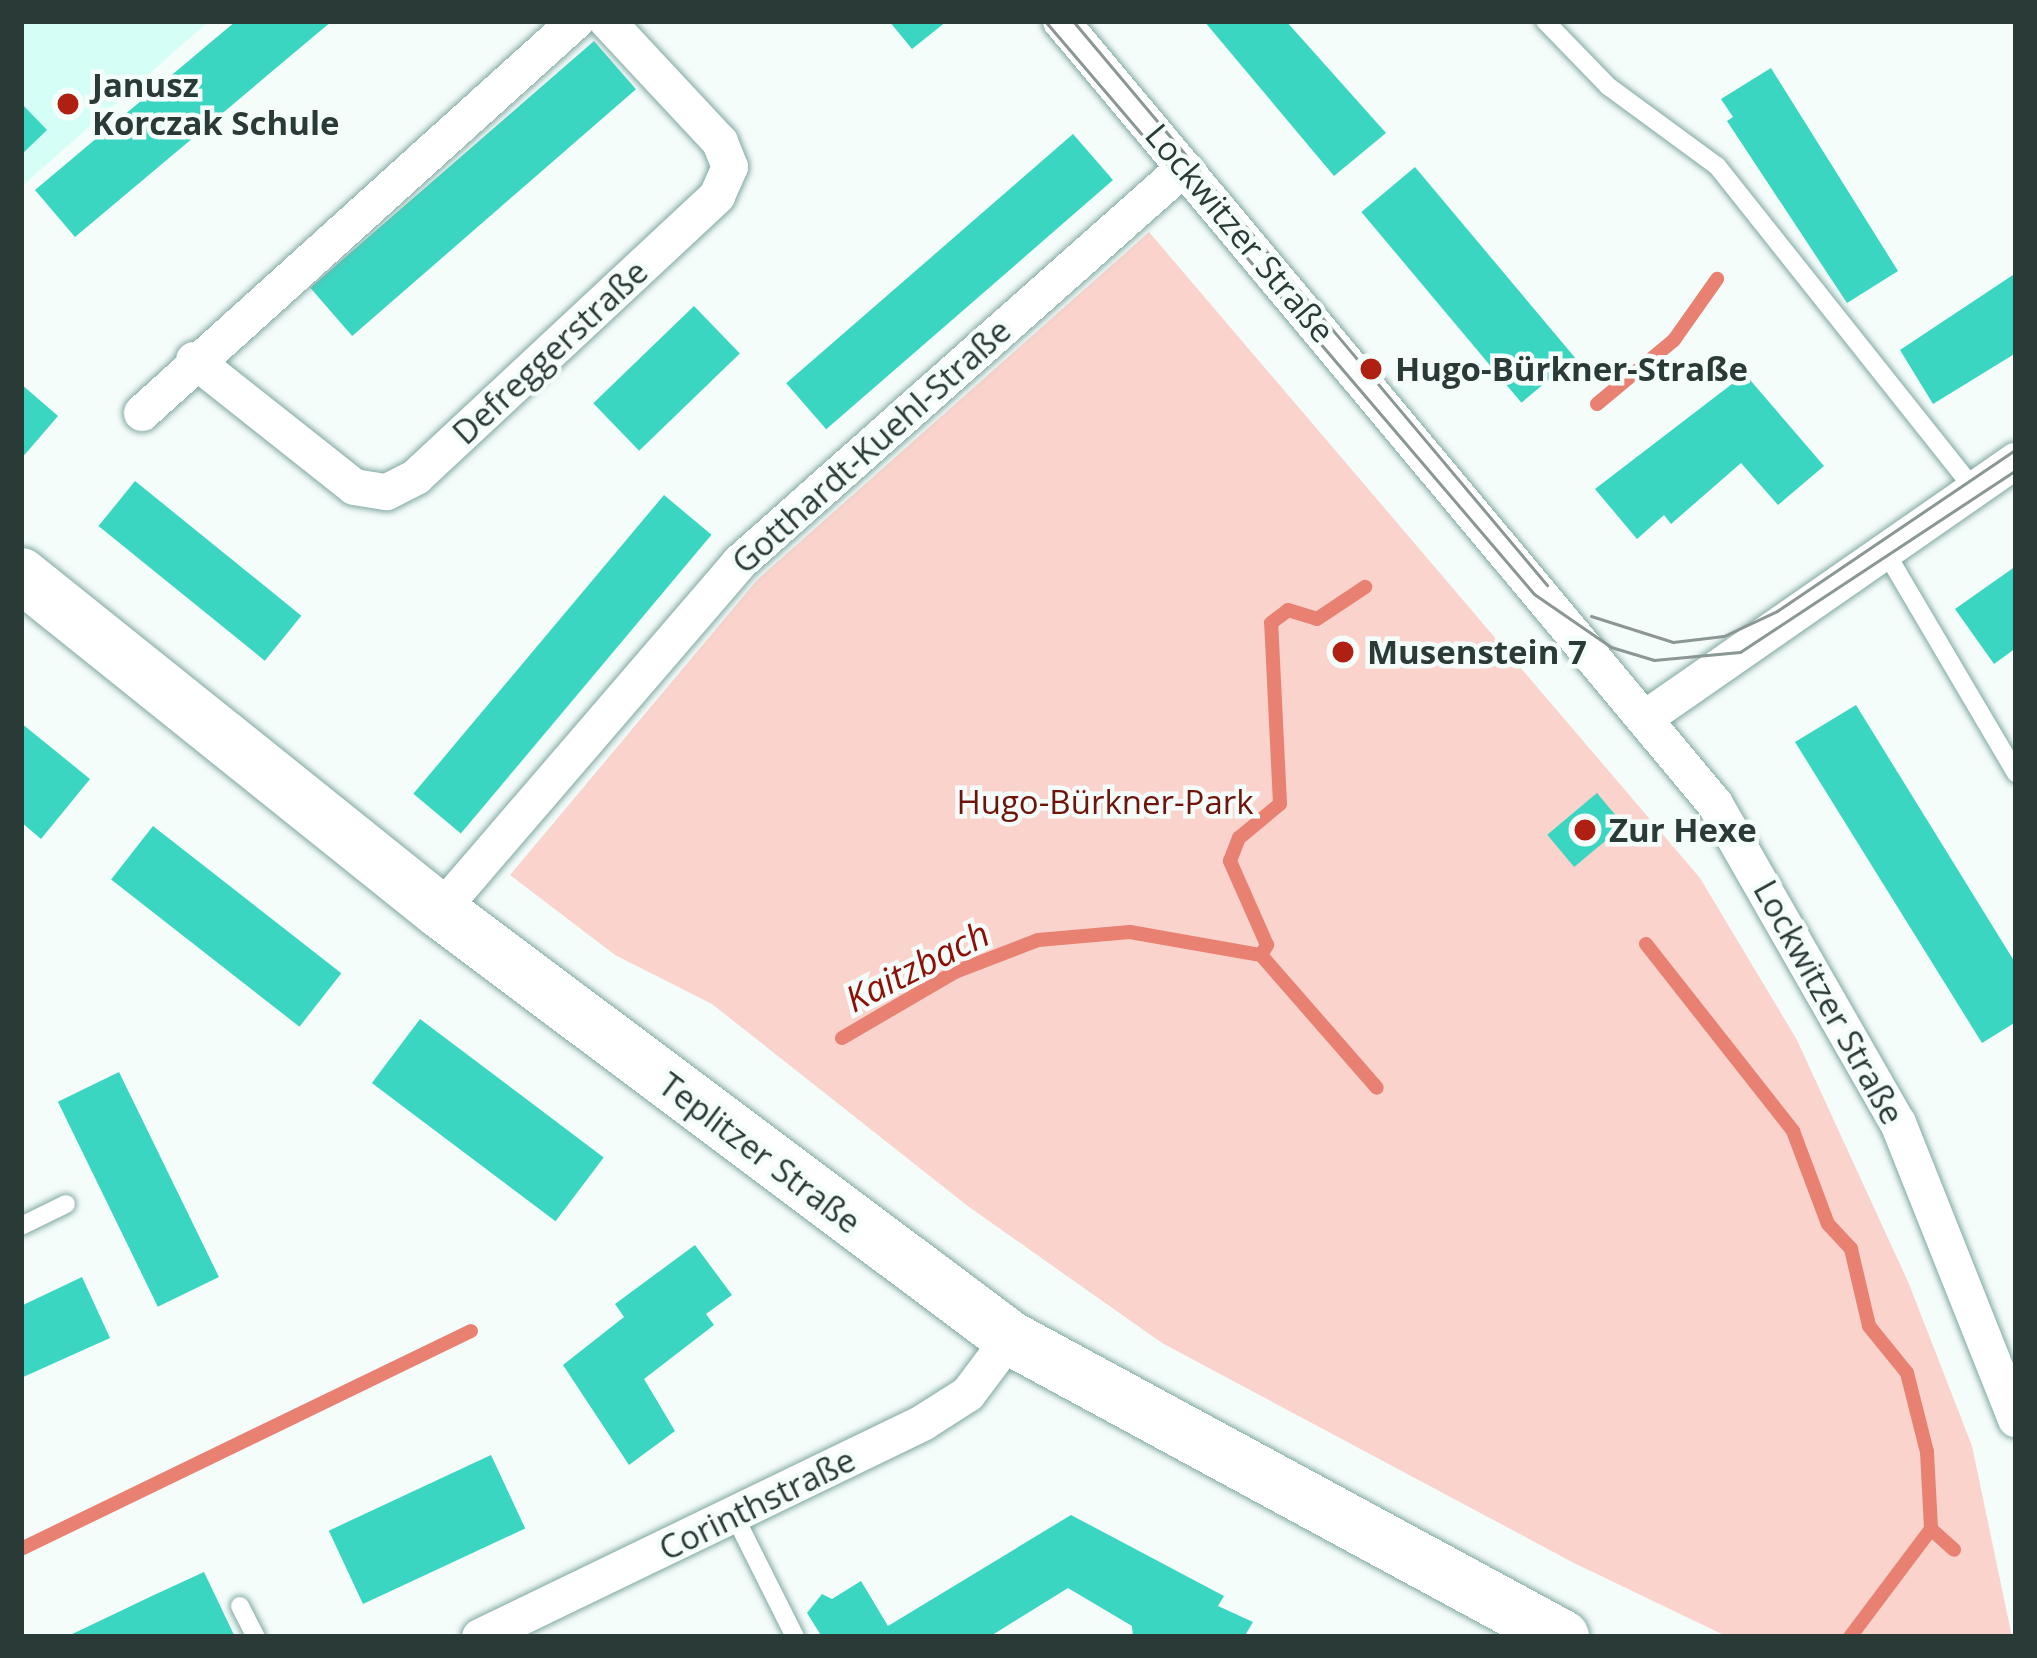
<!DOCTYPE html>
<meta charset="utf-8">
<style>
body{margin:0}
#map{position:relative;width:2037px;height:1658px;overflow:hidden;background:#f5fdfb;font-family:"Open Sans",sans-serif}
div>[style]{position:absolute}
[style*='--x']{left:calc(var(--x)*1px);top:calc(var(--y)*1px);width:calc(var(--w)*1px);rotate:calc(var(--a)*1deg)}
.built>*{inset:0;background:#d5fef6}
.green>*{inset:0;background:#f9d3cc}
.stream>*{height:14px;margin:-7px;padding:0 7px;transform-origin:7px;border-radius:7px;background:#e88171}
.building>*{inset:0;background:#3bd6c2;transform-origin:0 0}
.roads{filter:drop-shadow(0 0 3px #81a8a1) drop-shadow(0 0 3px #81a8a1)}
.service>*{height:18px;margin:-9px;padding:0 9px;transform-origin:9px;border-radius:9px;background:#fff}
.minor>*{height:36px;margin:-18px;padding:0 18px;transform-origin:18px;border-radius:18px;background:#fff}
.secondary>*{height:54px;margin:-27px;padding:0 27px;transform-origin:27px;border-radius:27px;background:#fff}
.tram>*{height:3px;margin:-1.5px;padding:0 1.5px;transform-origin:1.5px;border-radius:1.5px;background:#8b9794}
.dots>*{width:33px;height:33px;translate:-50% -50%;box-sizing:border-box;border:6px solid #f5fdfb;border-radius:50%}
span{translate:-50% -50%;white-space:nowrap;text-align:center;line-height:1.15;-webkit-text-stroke:9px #f5fdfb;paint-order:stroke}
.poi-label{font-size:33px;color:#2a3a37;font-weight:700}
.left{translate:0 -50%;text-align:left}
.street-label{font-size:33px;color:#2a3a37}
.park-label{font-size:33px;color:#70140b}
.water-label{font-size:36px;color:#8d0f05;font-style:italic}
.frame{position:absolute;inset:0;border:24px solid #2a3a37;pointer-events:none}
</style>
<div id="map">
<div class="built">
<div style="clip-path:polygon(21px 21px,209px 21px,21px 187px)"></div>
</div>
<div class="green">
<div style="clip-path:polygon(1149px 232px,1700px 878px,1797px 1040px,1909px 1284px,1972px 1446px,2012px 1637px,1728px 1637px,1574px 1563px,1162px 1343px,969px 1207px,712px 1004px,615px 955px,510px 875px,757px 580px)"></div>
</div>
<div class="stream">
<div style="--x:1597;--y:404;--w:100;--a:-39.7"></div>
<div style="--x:1674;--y:340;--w:75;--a:-54.8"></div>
<div style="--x:1646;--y:944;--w:238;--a:51.8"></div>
<div style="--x:1793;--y:1131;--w:99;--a:69.4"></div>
<div style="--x:1828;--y:1224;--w:34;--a:47"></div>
<div style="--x:1851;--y:1249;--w:79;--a:76.8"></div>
<div style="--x:1869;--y:1326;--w:60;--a:51"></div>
<div style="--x:1907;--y:1373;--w:81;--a:75.8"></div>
<div style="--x:1927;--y:1452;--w:77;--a:87"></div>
<div style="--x:1931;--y:1529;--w:31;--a:42"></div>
<div style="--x:1261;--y:955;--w:176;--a:48.9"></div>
<div style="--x:842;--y:1038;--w:131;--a:-30.3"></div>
<div style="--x:955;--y:972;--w:89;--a:-21.1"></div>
<div style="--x:1038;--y:940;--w:92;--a:-5"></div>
<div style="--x:1130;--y:932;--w:133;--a:10"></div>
<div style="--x:1261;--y:955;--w:12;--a:-59"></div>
<div style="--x:1267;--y:945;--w:92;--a:-113.8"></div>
<div style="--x:1230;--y:861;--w:25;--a:-69"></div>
<div style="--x:1239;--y:838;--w:53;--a:-39.7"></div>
<div style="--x:1280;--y:804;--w:181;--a:-92.8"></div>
<div style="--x:1271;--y:623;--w:21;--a:-37"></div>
<div style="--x:1288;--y:610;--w:30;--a:17"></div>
<div style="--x:1317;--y:619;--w:58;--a:-33.7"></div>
<div style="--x:21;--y:1549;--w:500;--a:-25.85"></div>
<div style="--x:1850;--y:1637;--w:135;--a:-53.1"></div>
</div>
<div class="building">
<div style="clip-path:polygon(236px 21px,332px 21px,75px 237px,35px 190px)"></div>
<div style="clip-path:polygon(889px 21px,947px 21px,912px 49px)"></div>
<div style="clip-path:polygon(1204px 21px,1286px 21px,1386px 133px,1334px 176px)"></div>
<div style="left:594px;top:41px;width:64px;height:376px;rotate:49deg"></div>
<div style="clip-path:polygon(1771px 68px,1898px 271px,1847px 303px,1727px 121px,1733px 117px,1721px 99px)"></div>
<div style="clip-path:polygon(21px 103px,47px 130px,21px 155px)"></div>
<div style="left:1073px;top:134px;width:61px;height:380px;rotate:49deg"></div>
<div style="left:1415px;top:167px;width:249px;height:70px;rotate:50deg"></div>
<div style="clip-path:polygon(2016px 273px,2016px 353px,1933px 404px,1900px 350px)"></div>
<div style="left:694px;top:306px;width:66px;height:140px;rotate:46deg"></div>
<div style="clip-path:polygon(1745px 374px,1824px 466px,1778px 505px,1741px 463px,1671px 524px,1664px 515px,1637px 539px,1595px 489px)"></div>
<div style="clip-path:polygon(21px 384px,58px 416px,21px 459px)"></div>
<div style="left:135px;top:481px;width:214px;height:58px;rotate:39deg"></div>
<div style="left:664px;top:495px;width:62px;height:390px;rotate:40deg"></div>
<div style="clip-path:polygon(2016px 566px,2016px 648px,1994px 664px,1955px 609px)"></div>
<div style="clip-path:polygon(1856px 705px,2016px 964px,2016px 1022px,1982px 1043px,1795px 742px)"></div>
<div style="clip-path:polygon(21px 723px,90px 779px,41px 839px,21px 822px)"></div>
<div style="left:1597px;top:793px;width:42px;height:65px;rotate:50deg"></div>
<div style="left:153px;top:826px;width:239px;height:68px;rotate:38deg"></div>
<div style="left:420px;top:1019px;width:230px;height:80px;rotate:37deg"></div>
<div style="left:119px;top:1072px;width:228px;height:68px;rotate:64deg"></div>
<div style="clip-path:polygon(695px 1245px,732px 1295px,706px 1314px,714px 1325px,644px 1379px,675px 1431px,629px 1465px,563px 1365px,624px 1317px,615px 1304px)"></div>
<div style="clip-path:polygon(82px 1277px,110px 1338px,21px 1378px,21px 1306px)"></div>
<div style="left:491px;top:1455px;width:81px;height:179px;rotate:65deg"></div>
<div style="clip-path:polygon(1071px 1515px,1224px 1596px,1218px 1606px,1253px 1622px,1244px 1637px,1133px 1637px,1132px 1626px,1068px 1588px,989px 1637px,822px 1637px,807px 1613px,822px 1594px,832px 1599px,861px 1581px,888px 1626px)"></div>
<div style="clip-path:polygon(204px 1572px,235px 1637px,66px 1637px,154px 1595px)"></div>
</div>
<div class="roads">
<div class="service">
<div style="--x:1545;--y:21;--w:91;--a:45.9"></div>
<div style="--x:1608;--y:86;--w:135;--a:36.3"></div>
<div style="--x:1717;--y:166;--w:414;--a:51.5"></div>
<div style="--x:1885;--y:551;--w:258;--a:59.5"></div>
<div style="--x:21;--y:1226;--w:50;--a:-26.1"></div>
<div style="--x:734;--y:1515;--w:136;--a:63.4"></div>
<div style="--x:240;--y:1606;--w:35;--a:63"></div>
</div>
<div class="minor">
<div style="--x:1061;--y:21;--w:1020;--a:50.13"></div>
<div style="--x:1715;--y:804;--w:368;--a:60.2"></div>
<div style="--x:1898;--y:1123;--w:319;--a:68.3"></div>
<div style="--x:194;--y:360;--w:204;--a:38.4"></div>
<div style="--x:354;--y:487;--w:33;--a:9"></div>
<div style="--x:387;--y:492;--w:33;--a:-27"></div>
<div style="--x:416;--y:477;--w:412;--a:-43"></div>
<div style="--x:717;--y:196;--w:32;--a:-66"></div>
<div style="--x:730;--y:167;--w:27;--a:-112"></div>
<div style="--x:720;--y:142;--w:166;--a:-133"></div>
<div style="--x:142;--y:413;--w:585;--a:-42.09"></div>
<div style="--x:1647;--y:717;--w:449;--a:-34.8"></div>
<div style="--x:440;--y:911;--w:459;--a:-49.3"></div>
<div style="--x:739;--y:563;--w:595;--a:-41.59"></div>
<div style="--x:480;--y:1637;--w:493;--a:-25.8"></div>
<div style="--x:924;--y:1422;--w:52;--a:-32.5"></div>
<div style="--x:968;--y:1394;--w:70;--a:-53.1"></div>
</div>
<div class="secondary">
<div style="--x:21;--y:575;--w:537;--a:38.73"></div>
<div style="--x:440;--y:911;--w:712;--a:36.84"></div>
<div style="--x:1010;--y:1338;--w:628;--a:28.44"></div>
</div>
</div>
<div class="tram">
<div style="--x:1045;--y:21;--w:753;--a:49.52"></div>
<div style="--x:1534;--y:594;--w:93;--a:34.5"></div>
<div style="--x:1611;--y:647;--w:45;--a:16.8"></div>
<div style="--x:1654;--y:660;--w:86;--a:-5.3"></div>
<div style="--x:1740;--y:652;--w:331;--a:-33.4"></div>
<div style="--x:1073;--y:21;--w:737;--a:49.96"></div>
<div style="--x:1591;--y:616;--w:86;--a:17.6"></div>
<div style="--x:1673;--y:642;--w:51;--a:-6.7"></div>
<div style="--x:1724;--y:636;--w:59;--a:-25.3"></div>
<div style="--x:1777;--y:611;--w:289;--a:-34.1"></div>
</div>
<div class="dots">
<div style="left:68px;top:104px;background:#af2013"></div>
<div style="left:1371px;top:369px;background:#af2013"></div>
<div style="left:1343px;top:652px;background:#af2013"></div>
<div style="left:1585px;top:830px;background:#af2013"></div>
</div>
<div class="poi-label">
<span class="left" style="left:92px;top:104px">Janusz<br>Korczak Schule</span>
<span class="left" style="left:1395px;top:369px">Hugo-Bürkner-Straße</span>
<span class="left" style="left:1367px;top:652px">Musenstein 7</span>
<span class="left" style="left:1609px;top:830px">Zur Hexe</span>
</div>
<div class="street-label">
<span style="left:1240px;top:233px;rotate:50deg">Lockwitzer Straße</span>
<span style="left:550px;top:352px;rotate:-43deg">Defreggerstraße</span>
<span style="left:871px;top:446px;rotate:-42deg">Gotthardt-Kuehl-Straße</span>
<span style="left:1829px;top:1002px;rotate:61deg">Lockwitzer Straße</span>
<span style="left:760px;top:1153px;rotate:37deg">Teplitzer Straße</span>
<span style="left:757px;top:1504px;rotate:-26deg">Corinthstraße</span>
</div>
<div class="park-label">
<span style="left:1105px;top:802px">Hugo-Bürkner-Park</span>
</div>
<div class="water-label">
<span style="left:917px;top:966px;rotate:-27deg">Kaitzbach</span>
</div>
<div class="frame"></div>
</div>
